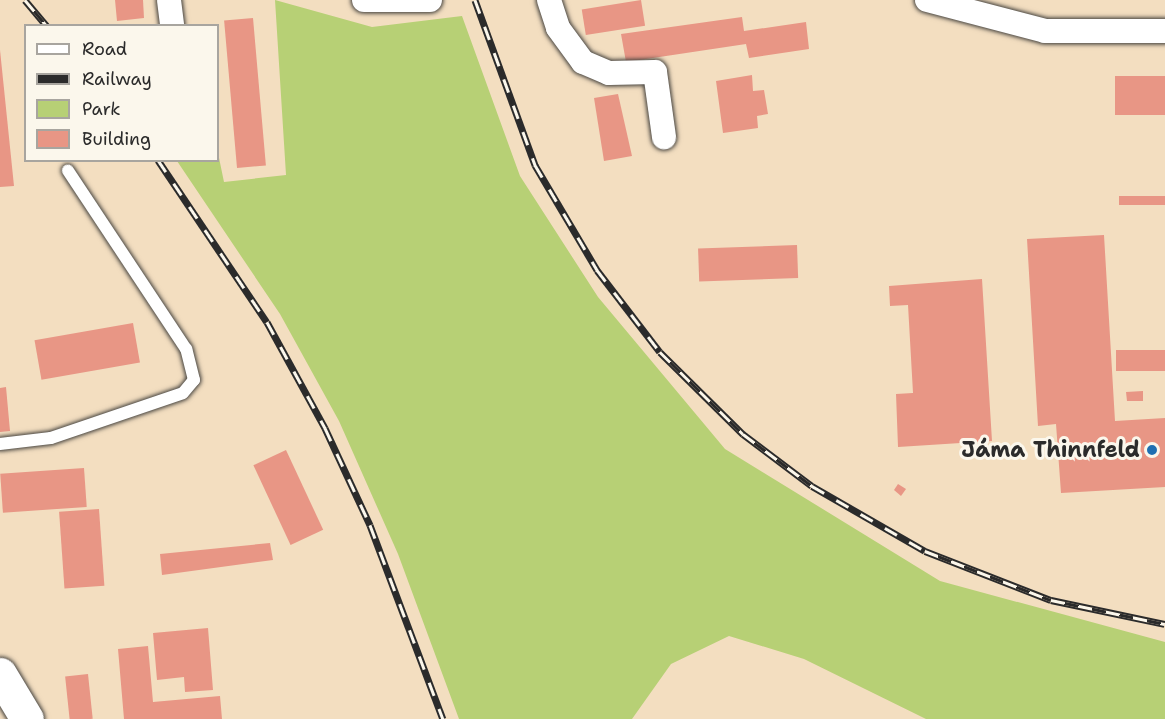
<!DOCTYPE html>
<meta charset="utf-8">
<style>
body{margin:0}
#map{position:relative;width:1165px;height:719px;overflow:hidden;background:#f3dec0;font-family:"Shantell Sans",sans-serif}
div>[style]{position:absolute}
[style*='--x']{left:calc(var(--x)*1px);top:calc(var(--y)*1px);width:calc(var(--w)*1px);rotate:calc(var(--a)*1deg)}
.green>*{inset:0;background:#b7d075}
.building>*{inset:0;background:#e89685;transform-origin:0 0}
.roads{filter:drop-shadow(0 0 2px #494641) drop-shadow(0 0 2px #494641)}
.service>*{height:12px;margin:-6px;padding:0 6px;transform-origin:6px;border-radius:6px;background:#fff}
.minor>*{height:24px;margin:-12px;padding:0 12px;transform-origin:12px;border-radius:12px;background:#fff}
.secondary>*{height:33px;margin:-16.5px;padding:0 16.5px;transform-origin:16.5px;border-radius:16.5px;background:#fff}
.rail>*{height:7px;margin-top:-3.5px;transform-origin:0;background:repeating-linear-gradient(90deg,#fbf7ec 0 14px,#2b2b2b 0 28px);box-sizing:border-box;border-block:2px solid #2b2b2b}
.dots>*{width:16px;height:16px;translate:-50% -50%;box-sizing:border-box;border:3px solid #fbf7ec;border-radius:50%}
span{translate:-50% -50%;white-space:nowrap;text-align:center;line-height:1.15;-webkit-text-stroke:6px #fbf7ec;paint-order:stroke}
.poi-label{font-size:22px;color:#2b2b2b;font-weight:700}
.right{translate:-100% -50%;text-align:right}
.legend{position:absolute;left:24px;top:24px;width:195px;height:138px;box-sizing:border-box;background:#fbf7ec;border:2px solid #a8a59f;margin:0;padding:8px 10px;list-style:none;font-size:18px;color:#2b2b2b}
.legend li{display:flex;align-items:center;gap:12px;height:30px}
.legend b{width:30px;border:2px solid #a8a59f}
</style>
<div id="map">
<div class="green">
<div style="clip-path:polygon(275px 0,372px 27px,462px 16px,520px 176px,598px 297px,725px 449px,940px 581px,1165px 642px,1165px 719px,926px 719px,804px 659px,729px 636px,671px 664px,632px 719px,459px 719px,398px 554px,339px 421px,280px 314px,177px 161px,218px 160px,218px 153px,224px 182px,286px 175px)"></div>
</div>
<div class="building">
<div style="clip-path:polygon(115px 0,143px 0,144px 18px,117px 21px)"></div>
<div style="left:641px;top:0;width:26px;height:60px;rotate:81deg"></div>
<div style="clip-path:polygon(742px 17px,744px 31px,806px 22px,809px 49px,749px 58px,746px 44px,626px 62px,621px 34px)"></div>
<div style="left:253px;top:18px;width:148px;height:29px;rotate:85deg"></div>
<div style="clip-path:polygon(0 50px,14px 186px,0 187px)"></div>
<div style="clip-path:polygon(752px 75px,753px 91px,764px 90px,768px 114px,757px 116px,758px 128px,723px 133px,716px 81px)"></div>
<div style="left:1165px;top:76px;width:39px;height:50px;rotate:90deg"></div>
<div style="clip-path:polygon(618px 94px,632px 156px,604px 161px,594px 98px)"></div>
<div style="left:1165px;top:196px;width:9px;height:46px;rotate:90deg"></div>
<div style="clip-path:polygon(1104px 235px,1115px 421px,1165px 418px,1165px 487px,1061px 493px,1056px 424px,1038px 426px,1027px 239px)"></div>
<div style="left:797px;top:245px;width:33px;height:99px;rotate:88deg"></div>
<div style="clip-path:polygon(982px 279px,992px 441px,898px 447px,896px 394px,913px 393px,908px 305px,890px 306px,889px 286px)"></div>
<div style="left:133px;top:323px;width:40px;height:100px;rotate:80deg"></div>
<div style="left:1165px;top:350px;width:21px;height:49px;rotate:90deg"></div>
<div style="clip-path:polygon(6px 387px,10px 431px,0 432px,0 388px)"></div>
<div style="clip-path:polygon(1143px 391px,1143px 401px,1127px 401px,1126px 392px)"></div>
<div style="left:286px;top:450px;width:88px;height:36px;rotate:65deg"></div>
<div style="left:84px;top:468px;width:39px;height:84px;rotate:86deg"></div>
<div style="clip-path:polygon(898px 484px,906px 489px,901px 496px,894px 490px)"></div>
<div style="left:99px;top:509px;width:77px;height:40px;rotate:86deg"></div>
<div style="clip-path:polygon(270px 543px,273px 560px,162px 575px,160px 554px)"></div>
<div style="clip-path:polygon(208px 628px,213px 690px,185px 692px,184px 677px,157px 680px,153px 633px)"></div>
<div style="clip-path:polygon(148px 646px,153px 702px,220px 696px,222px 719px,124px 719px,118px 649px)"></div>
<div style="left:88px;top:674px;width:45px;height:23px;rotate:84deg"></div>
</div>
<div class="roads">
<div class="service">
<div style="--x:0;--y:444;--w:51;--a:-6.7"></div>
<div style="--x:51;--y:438;--w:139;--a:-18.8"></div>
<div style="--x:183;--y:393;--w:17;--a:-50"></div>
<div style="--x:194;--y:380;--w:32;--a:-104"></div>
<div style="--x:186;--y:349;--w:214;--a:-123.5"></div>
</div>
<div class="minor">
<div style="--x:169;--y:0;--w:26;--a:83"></div>
<div style="--x:364;--y:0;--w:66;--a:0"></div>
<div style="--x:549;--y:0;--w:29;--a:72"></div>
<div style="--x:558;--y:28;--w:42;--a:53.7"></div>
<div style="--x:583;--y:62;--w:28;--a:23"></div>
<div style="--x:609;--y:73;--w:46;--a:-1.2"></div>
<div style="--x:655;--y:72;--w:66;--a:82.1"></div>
<div style="--x:927;--y:0;--w:122;--a:14.7"></div>
<div style="--x:1045;--y:31;--w:120;--a:0"></div>
</div>
<div class="secondary">
<div style="--x:0;--y:674;--w:52;--a:59"></div>
</div>
</div>
<div class="rail">
<div style="--x:25;--y:0;--w:34;--a:50"></div>
<div style="--x:475;--y:0;--w:176;--a:70"></div>
<div style="--x:535;--y:165;--w:122;--a:59.4"></div>
<div style="--x:597;--y:270;--w:103;--a:52.5"></div>
<div style="--x:660;--y:352;--w:117;--a:44.7"></div>
<div style="--x:743;--y:434;--w:86;--a:37"></div>
<div style="--x:812;--y:486;--w:130;--a:29.9"></div>
<div style="--x:925;--y:551;--w:135;--a:21.3"></div>
<div style="--x:1051;--y:600;--w:116;--a:11.9"></div>
<div style="--x:158;--y:160;--w:195;--a:56.1"></div>
<div style="--x:267;--y:322;--w:121;--a:61.3"></div>
<div style="--x:325;--y:428;--w:107;--a:65.1"></div>
<div style="--x:370;--y:525;--w:207;--a:69.4"></div>
</div>
<div class="dots">
<div style="left:1152px;top:450px;background:#1f6fb2"></div>
</div>
<div class="poi-label">
<span class="right" style="left:1140px;top:450px">Jáma Thinnfeld</span>
</div>
<ul class="legend">
<li><b style="height:8px;background:#fff"></b>Road</li>
<li><b style="height:8px;background:#2b2b2b"></b>Railway</li>
<li><b style="height:16px;background:#b7d075"></b>Park</li>
<li><b style="height:16px;background:#e89685"></b>Building</li>
</ul>
</div>
